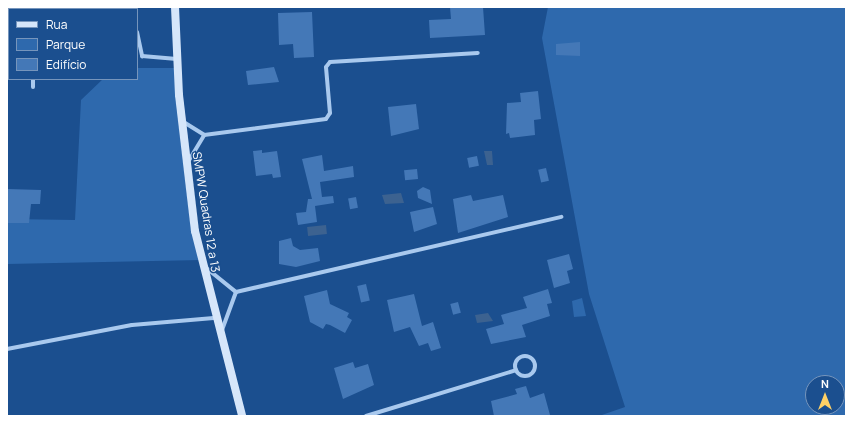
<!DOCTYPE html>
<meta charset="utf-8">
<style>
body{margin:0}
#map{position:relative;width:853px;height:423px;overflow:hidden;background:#1b4f8f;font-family:Manrope,sans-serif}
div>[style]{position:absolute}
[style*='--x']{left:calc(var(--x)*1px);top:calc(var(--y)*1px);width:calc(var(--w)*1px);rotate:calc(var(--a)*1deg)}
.green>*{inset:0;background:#2e69ad}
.water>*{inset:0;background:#3c6290;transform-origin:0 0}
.building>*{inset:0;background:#4478b7;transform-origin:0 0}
.street>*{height:4px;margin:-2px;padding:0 2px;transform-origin:2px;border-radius:2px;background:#a9c9ee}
.street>.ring{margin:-2px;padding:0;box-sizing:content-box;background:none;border:4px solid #a9c9ee;border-radius:50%}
.secondary>*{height:8px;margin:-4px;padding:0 4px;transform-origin:4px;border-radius:4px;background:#d6e6fa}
span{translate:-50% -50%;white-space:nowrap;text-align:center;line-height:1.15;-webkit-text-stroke:3px #1b4f8f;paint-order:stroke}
.street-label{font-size:12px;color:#fff}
.frame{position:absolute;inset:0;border:8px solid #fff;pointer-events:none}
.legend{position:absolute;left:8px;top:8px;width:130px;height:72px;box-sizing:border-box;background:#1b4f8f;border:1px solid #7695bc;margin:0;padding:5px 7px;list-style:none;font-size:12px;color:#fff}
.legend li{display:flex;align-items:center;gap:8px;height:20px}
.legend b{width:20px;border:1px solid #7695bc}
.north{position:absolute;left:805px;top:375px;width:40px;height:40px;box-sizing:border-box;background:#1b4f8f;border:1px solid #7695bc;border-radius:50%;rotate:0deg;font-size:11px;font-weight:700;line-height:16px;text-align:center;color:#fff}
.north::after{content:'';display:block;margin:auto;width:14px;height:18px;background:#ffd166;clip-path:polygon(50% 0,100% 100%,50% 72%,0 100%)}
</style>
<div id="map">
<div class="green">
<div style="clip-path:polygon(evenodd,548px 7px,846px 7px,846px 416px,599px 416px,625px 407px,589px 294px,542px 38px,548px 7px,813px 383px,837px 383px,837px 407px,813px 407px,813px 383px)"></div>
<div style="clip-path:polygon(137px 68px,177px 68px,201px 260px,7px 264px,7px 219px,75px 220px,81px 100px,103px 79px,137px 79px)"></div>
<div style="clip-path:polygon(582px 298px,586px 316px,574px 317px,572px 301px)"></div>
</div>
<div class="water">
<div style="clip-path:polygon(484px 151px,492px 151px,493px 165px,487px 165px)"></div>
<div style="clip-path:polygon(401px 193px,404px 203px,385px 204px,382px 195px)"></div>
<div style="left:326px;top:225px;width:9px;height:19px;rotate:84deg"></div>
<div style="clip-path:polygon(488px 313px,493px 321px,477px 323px,475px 315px)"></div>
</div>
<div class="building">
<div style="clip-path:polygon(450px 7px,483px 7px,485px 35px,430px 38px,429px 20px,451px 19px)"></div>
<div style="clip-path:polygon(312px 12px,314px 57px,294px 58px,293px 44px,279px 45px,278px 13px)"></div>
<div style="clip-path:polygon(580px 42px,580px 56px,556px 55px,556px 44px)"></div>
<div style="clip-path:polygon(274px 67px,279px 82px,248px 85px,246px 71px)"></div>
<div style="clip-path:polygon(538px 91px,541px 119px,534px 120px,535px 135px,510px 138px,509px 133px,506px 134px,507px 103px,521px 102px,520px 93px)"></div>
<div style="clip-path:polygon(416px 104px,419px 129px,391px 136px,388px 107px)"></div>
<div style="clip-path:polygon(262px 150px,262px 153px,277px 151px,281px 177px,273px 178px,272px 174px,256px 176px,253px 151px)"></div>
<div style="clip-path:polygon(322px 155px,324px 171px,353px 166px,354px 177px,320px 182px,322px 197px,333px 196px,334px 203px,315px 206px,317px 222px,298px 225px,296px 213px,306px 212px,308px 199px,312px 199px,302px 159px)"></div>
<div style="left:477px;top:156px;width:10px;height:10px;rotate:79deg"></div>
<div style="left:546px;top:168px;width:13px;height:8px;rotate:77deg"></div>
<div style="left:417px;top:169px;width:10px;height:13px;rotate:84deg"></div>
<div style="clip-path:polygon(423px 187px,430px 190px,432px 204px,418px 198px,417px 191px)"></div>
<div style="clip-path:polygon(7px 189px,41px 190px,40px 204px,31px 204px,29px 223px,7px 223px)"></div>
<div style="clip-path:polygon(471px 195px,473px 201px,503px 195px,508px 217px,458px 233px,453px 199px)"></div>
<div style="left:356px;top:197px;width:11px;height:8px;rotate:80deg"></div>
<div style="clip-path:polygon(433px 207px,437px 224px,414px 232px,410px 212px)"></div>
<div style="clip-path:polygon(291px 238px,293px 246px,300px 250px,318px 248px,320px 261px,296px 267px,279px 264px,279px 241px)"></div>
<div style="clip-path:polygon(569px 254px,573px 269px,567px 271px,570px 283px,554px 288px,547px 260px)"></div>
<div style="left:366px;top:284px;width:17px;height:9px;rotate:77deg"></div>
<div style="clip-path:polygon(548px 289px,552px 303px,547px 304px,550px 316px,522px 325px,526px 337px,491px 344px,486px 329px,504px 324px,501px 315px,527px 308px,523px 297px)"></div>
<div style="clip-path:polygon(327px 290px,330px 304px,349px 313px,347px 317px,352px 320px,345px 333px,330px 325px,326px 324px,323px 329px,310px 322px,304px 296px)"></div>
<div style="clip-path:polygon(414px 294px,422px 326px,433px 322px,441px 348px,431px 351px,428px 343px,419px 346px,410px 327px,394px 332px,387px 300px)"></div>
<div style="left:458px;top:302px;width:11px;height:8px;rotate:75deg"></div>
<div style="clip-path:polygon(353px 362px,355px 368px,368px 364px,374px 385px,343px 399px,334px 368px)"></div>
<div style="clip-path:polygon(526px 386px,530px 398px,544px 393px,550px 415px,494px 416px,491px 401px,517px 394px,515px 389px)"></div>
</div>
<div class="street">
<div style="--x:7;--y:17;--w:2;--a:0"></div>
<div style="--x:137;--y:32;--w:25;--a:78"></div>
<div style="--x:142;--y:56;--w:35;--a:5"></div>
<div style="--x:33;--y:87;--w:8;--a:-90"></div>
<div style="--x:182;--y:121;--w:26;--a:32"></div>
<div style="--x:204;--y:135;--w:123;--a:-7.5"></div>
<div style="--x:326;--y:119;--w:7;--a:-56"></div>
<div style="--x:330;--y:113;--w:46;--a:-95"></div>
<div style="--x:326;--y:67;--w:6;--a:-51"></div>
<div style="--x:330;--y:62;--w:148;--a:-3.5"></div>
<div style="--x:188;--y:162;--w:31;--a:-59"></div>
<div style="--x:205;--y:267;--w:40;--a:39"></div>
<div style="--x:236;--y:292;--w:334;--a:-13"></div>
<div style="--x:222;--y:330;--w:40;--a:-69.8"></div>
<div style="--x:7;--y:349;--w:127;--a:-10.9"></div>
<div style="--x:132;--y:325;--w:82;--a:-4.9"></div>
<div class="ring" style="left:515px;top:356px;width:16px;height:16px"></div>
<div style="--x:366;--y:416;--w:157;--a:-17"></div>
</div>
<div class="secondary">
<div style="--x:175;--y:7;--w:88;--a:87.4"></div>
<div style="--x:179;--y:95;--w:137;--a:83.3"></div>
<div style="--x:195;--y:231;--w:191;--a:75.7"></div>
</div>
<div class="street-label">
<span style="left:206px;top:212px;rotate:81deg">SMPW Quadras 12 a 13</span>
</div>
<div class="frame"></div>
<ul class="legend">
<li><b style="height:5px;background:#d6e6fa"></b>Rua</li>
<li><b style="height:11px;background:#2e69ad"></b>Parque</li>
<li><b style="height:11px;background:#4478b7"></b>Edifício</li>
</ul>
<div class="north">N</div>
</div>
